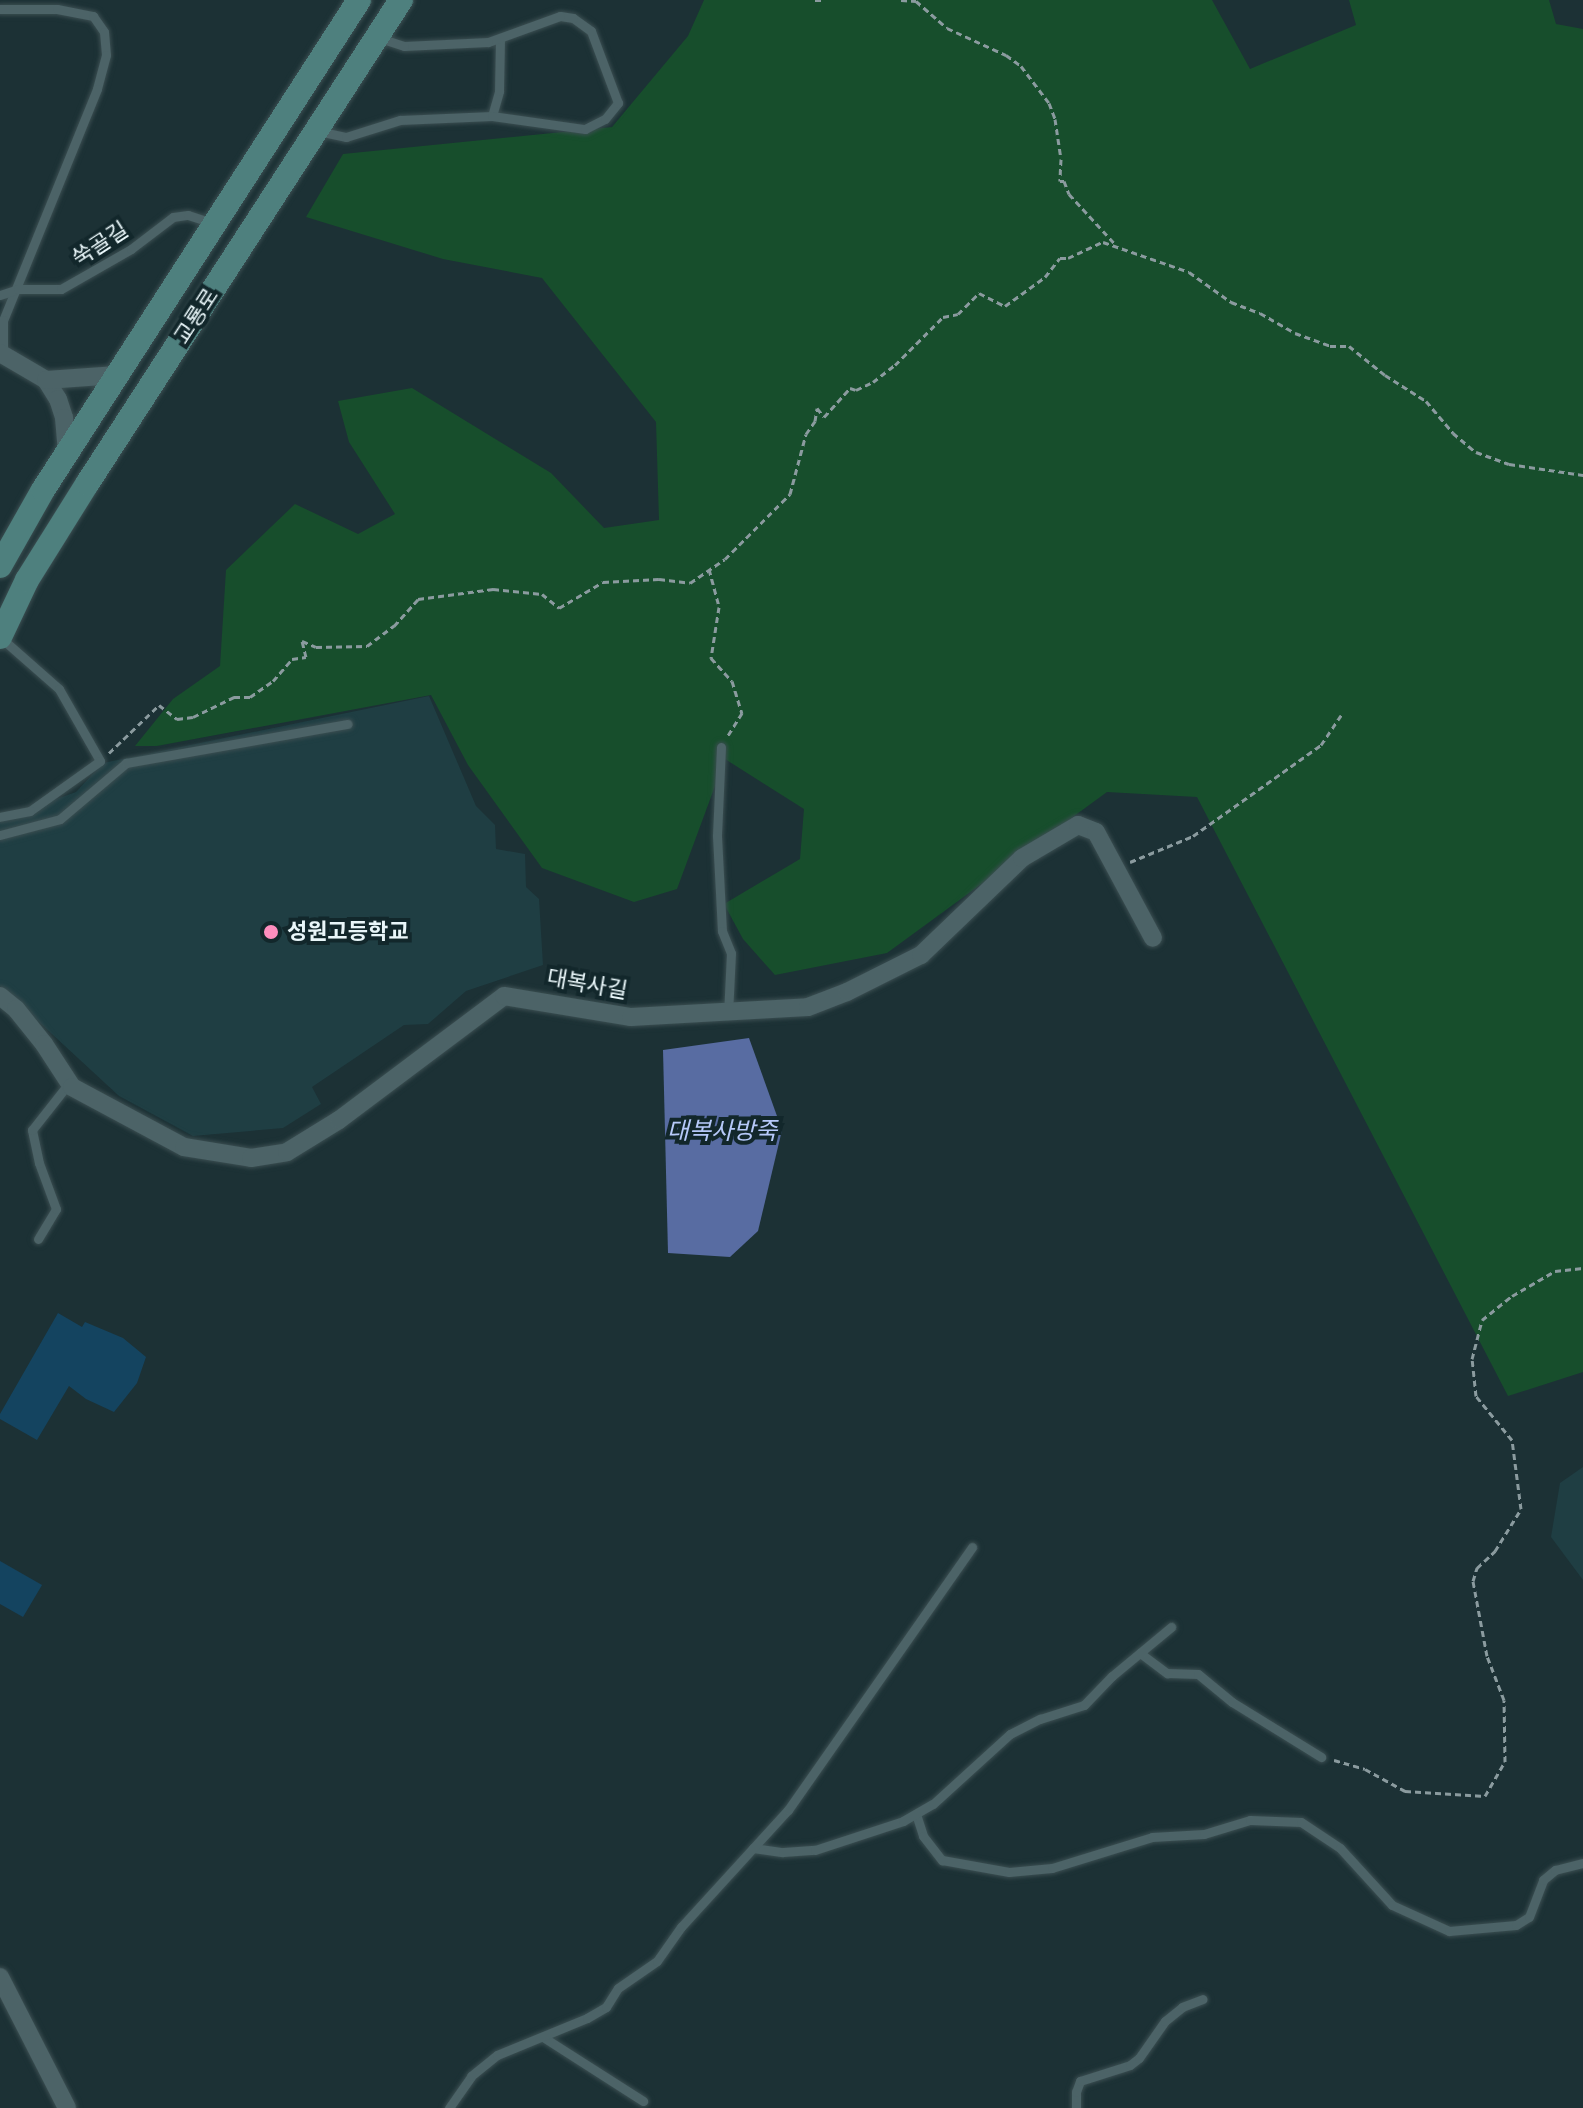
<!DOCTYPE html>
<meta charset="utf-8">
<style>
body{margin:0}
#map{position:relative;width:1583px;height:2108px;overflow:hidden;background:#1c3135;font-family:"Archivo Narrow","Noto Sans KR",sans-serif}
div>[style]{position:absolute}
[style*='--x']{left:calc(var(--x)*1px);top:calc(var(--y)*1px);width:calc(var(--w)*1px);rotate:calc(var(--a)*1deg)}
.built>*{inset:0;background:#1f3e43}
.green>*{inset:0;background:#174e2c}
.water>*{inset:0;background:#586ca2}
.building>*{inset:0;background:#144460}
.path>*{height:3px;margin-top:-1.5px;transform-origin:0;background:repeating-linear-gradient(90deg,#8b9b9f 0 6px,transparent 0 10px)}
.roads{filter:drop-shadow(0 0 2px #3b4e51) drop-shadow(0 0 2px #3b4e51)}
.lane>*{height:9px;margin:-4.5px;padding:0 4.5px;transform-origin:4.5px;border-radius:4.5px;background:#4c6367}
.street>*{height:18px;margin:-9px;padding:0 9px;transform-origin:9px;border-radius:9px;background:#4c6367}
.secondary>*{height:24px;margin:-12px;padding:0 12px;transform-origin:12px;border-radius:12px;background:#4e807e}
.dots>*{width:22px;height:22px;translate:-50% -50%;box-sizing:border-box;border:4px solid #12272b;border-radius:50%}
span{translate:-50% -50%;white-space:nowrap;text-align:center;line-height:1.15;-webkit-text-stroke:8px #12272b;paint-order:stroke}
.street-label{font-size:22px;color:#e9f6f9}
.poi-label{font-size:22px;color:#e9f6f9;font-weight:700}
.left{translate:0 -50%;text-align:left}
.water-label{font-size:24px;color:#b6c9f9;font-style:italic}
</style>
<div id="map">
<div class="built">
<div style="clip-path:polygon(429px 696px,476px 806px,495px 825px,496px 849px,525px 854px,526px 887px,539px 899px,543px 965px,466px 991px,428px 1024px,404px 1025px,312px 1087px,321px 1104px,283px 1128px,193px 1136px,119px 1096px,0 986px,0 819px,76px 792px,103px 763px)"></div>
<div style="clip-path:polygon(1583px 1467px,1583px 1580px,1551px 1537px,1560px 1483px)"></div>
</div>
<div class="green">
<div style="clip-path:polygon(704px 0,1212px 0,1250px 69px,1356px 25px,1349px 0,1549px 0,1556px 24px,1583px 29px,1583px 1372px,1508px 1396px,1197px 797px,1107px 792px,887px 953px,775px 975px,743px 939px,724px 904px,800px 859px,804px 809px,725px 759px,677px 889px,634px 902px,542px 868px,468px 765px,431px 695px,157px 746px,135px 746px,173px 699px,220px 666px,226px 570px,295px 504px,358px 534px,395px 514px,349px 442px,338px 401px,412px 388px,551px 473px,604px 528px,659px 520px,656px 422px,542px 278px,443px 259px,306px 217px,343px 154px,612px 127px,688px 36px)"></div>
</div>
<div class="water">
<div style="clip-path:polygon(749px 1038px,782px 1130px,758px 1231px,730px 1257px,668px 1253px,663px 1050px)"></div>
</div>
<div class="building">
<div style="clip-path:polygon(58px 1313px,82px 1327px,85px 1322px,123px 1338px,146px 1357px,137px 1383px,114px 1412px,86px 1399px,69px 1386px,37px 1440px,0 1419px,0 1414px)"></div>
<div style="clip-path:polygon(0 1561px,42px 1585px,23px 1617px,0 1604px)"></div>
</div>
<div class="path">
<div style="--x:815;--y:0;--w:10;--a:0"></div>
<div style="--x:901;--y:0;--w:15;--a:4"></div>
<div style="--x:916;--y:1;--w:41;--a:41.1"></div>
<div style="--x:947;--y:28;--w:65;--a:24.6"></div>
<div style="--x:1006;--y:55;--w:19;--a:36"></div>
<div style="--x:1021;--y:66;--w:46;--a:52.9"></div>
<div style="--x:1049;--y:103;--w:17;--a:69"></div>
<div style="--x:1055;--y:119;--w:40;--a:81.5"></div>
<div style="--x:1061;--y:159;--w:22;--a:93"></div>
<div style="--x:1060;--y:181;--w:4;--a:0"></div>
<div style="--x:1064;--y:181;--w:14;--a:69"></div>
<div style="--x:1069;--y:194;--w:68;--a:47.4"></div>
<div style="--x:709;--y:569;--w:39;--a:75"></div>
<div style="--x:719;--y:607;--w:52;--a:98.9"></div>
<div style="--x:711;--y:658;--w:31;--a:48"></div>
<div style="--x:732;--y:681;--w:34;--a:73"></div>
<div style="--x:742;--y:713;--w:28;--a:122"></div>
<div style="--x:109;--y:753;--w:69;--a:-43.8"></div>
<div style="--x:159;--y:705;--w:23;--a:38"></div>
<div style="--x:177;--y:719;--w:16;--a:-7"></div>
<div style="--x:193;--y:717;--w:46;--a:-26"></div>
<div style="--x:234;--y:697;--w:16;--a:0"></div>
<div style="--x:250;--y:697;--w:28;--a:-35"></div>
<div style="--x:273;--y:681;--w:29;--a:-49"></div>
<div style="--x:292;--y:659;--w:14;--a:-8"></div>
<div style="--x:306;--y:657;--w:16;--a:-104"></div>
<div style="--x:302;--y:641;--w:15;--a:23"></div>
<div style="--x:316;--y:647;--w:51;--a:-1.1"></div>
<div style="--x:367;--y:646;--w:34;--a:-37"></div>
<div style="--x:394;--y:626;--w:36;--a:-48"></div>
<div style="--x:418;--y:599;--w:76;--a:-7.6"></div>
<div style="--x:493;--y:589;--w:49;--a:5.8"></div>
<div style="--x:542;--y:594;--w:22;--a:39"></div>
<div style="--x:559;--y:608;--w:51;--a:-30.6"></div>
<div style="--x:603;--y:582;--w:56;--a:-3.1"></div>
<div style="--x:659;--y:579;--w:31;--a:7"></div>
<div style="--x:690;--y:583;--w:42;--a:-34.4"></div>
<div style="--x:725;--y:559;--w:92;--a:-45"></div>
<div style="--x:790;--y:494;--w:62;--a:-75.1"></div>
<div style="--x:806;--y:434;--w:16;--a:-55"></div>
<div style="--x:815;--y:421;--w:13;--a:-81"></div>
<div style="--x:817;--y:408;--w:11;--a:52"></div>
<div style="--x:824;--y:417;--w:39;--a:-48"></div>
<div style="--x:850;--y:388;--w:6;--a:18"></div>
<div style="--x:856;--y:390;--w:19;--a:-25"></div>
<div style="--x:873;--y:382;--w:28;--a:-38"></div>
<div style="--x:895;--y:365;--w:68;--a:-45"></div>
<div style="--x:943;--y:317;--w:15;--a:-11"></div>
<div style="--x:958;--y:314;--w:30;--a:-45"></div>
<div style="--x:979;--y:293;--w:29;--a:27"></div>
<div style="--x:1005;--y:306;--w:49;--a:-35.9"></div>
<div style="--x:1045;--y:277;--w:24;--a:-52"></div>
<div style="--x:1060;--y:258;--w:8;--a:0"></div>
<div style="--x:1068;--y:258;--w:38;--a:-25"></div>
<div style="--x:1103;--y:242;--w:91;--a:19.2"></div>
<div style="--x:1189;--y:272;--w:52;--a:35.5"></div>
<div style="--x:1231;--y:302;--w:31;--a:21"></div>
<div style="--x:1260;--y:313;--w:40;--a:29.7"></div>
<div style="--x:1295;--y:333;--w:37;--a:20"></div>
<div style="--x:1330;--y:346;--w:19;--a:0"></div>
<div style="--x:1349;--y:346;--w:46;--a:38.9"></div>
<div style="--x:1385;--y:375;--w:49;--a:32.4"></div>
<div style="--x:1426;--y:401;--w:42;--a:49.8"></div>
<div style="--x:1453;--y:433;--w:30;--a:40"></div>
<div style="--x:1476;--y:452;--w:35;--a:20"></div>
<div style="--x:1509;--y:464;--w:75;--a:8.5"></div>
<div style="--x:1130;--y:862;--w:68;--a:-22.4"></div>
<div style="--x:1193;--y:836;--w:157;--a:-35.4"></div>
<div style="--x:1321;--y:745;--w:36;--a:-56"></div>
<div style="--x:1334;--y:1760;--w:32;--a:16"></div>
<div style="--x:1365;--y:1769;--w:46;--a:28.8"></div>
<div style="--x:1405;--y:1791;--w:80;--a:3.6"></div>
<div style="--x:1485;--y:1796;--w:39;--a:-60"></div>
<div style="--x:1505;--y:1762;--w:62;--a:-90.9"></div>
<div style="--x:1504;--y:1700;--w:47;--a:-111.1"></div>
<div style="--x:1487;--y:1656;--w:76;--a:-100.6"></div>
<div style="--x:1473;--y:1581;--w:14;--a:-73"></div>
<div style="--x:1477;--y:1568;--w:25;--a:-43"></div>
<div style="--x:1495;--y:1551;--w:49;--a:-58.2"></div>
<div style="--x:1521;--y:1509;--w:70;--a:-97.4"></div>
<div style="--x:1512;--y:1440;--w:57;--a:-129.3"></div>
<div style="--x:1476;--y:1396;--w:37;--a:-96"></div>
<div style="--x:1472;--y:1359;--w:40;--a:-75.6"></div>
<div style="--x:1482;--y:1320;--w:38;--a:-39"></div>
<div style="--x:1512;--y:1296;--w:50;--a:-30.2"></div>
<div style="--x:1555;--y:1271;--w:28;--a:-6"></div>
</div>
<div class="roads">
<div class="lane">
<div style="--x:0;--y:9;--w:57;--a:0"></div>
<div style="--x:57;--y:9;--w:37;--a:11"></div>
<div style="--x:93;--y:16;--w:19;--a:55"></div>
<div style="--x:104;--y:32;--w:23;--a:85"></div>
<div style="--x:106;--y:55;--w:35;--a:105"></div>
<div style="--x:97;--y:89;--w:249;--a:112.1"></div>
<div style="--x:3;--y:320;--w:35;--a:90"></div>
<div style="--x:492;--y:116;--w:26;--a:-74"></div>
<div style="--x:499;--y:91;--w:52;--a:-88.9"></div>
<div style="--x:318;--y:131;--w:29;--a:12"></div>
<div style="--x:346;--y:137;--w:57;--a:-17.5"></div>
<div style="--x:400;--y:120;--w:92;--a:-2.5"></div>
<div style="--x:492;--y:116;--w:94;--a:8"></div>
<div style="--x:585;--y:129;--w:22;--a:-27"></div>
<div style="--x:605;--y:119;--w:21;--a:-51"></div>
<div style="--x:618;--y:103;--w:77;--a:-110.6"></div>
<div style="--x:591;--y:31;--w:22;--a:-144"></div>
<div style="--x:573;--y:18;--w:13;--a:-171"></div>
<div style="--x:560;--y:16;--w:77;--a:160.1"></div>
<div style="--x:488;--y:42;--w:84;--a:177.3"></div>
<div style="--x:404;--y:46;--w:25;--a:-162"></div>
<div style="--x:0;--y:295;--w:19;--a:-18"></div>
<div style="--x:18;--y:289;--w:43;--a:0"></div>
<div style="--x:61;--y:289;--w:81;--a:-29.7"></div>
<div style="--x:131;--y:249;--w:53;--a:-37.3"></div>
<div style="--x:173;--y:217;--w:15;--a:-8"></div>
<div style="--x:188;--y:215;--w:25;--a:18"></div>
<div style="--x:0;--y:637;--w:79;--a:41.4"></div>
<div style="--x:59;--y:689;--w:83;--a:60.3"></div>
<div style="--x:100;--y:761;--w:86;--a:144.5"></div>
<div style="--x:30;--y:811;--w:31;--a:169"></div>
<div style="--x:721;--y:747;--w:89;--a:92.6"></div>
<div style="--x:717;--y:836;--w:95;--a:87"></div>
<div style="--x:722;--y:931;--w:24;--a:68"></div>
<div style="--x:731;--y:953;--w:61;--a:92.8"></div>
<div style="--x:0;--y:835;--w:62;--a:-14.9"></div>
<div style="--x:60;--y:819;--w:87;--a:-40.3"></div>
<div style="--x:126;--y:763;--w:225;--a:-10"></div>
<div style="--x:38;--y:1239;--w:35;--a:-59"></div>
<div style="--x:56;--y:1209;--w:49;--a:-110.3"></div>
<div style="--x:39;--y:1163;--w:34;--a:-102"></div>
<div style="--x:32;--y:1130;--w:60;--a:-51.8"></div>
<div style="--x:1140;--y:1653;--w:34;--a:37"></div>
<div style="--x:1167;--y:1673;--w:31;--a:2"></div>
<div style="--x:1198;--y:1674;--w:44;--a:39.5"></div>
<div style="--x:1232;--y:1702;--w:105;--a:31.7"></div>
<div style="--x:916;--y:1814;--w:23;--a:72"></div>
<div style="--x:923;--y:1836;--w:31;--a:52"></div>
<div style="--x:942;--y:1860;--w:68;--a:10.2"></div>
<div style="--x:1009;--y:1872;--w:43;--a:-5.3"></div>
<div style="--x:1052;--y:1868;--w:105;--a:-17.2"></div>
<div style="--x:1152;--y:1837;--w:52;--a:-3.3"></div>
<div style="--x:1204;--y:1834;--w:48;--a:-16.9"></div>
<div style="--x:1250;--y:1820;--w:51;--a:2.2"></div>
<div style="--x:1301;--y:1822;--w:47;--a:33.7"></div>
<div style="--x:1340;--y:1848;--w:77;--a:47.6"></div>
<div style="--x:1392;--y:1905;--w:63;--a:24.5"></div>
<div style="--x:1449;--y:1931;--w:67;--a:-5.1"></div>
<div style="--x:1516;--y:1925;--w:15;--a:-32"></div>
<div style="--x:1529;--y:1917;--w:40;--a:-69"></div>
<div style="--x:1543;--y:1880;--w:16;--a:-40"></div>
<div style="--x:1555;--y:1870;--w:29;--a:-14"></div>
<div style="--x:753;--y:1848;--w:30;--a:8"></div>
<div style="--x:783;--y:1852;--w:32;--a:-4"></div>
<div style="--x:815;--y:1850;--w:93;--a:-18.2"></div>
<div style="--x:903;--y:1821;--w:34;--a:-30"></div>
<div style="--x:933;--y:1804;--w:104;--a:-42.3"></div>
<div style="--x:1010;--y:1734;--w:34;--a:-27"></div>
<div style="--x:1040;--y:1719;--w:46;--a:-17.7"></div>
<div style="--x:1084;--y:1705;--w:40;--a:-46"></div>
<div style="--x:1112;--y:1676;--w:77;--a:-39.7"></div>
<div style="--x:543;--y:2037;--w:119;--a:32.6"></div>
<div style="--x:449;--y:2108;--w:39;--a:-55"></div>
<div style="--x:471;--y:2076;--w:33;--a:-39"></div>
<div style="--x:497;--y:2055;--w:97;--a:-22.3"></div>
<div style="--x:587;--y:2018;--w:22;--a:-30"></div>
<div style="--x:606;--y:2007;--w:22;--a:-58"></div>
<div style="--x:618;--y:1988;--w:47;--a:-34.7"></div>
<div style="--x:657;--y:1961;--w:42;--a:-54.8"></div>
<div style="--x:681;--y:1927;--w:159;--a:-47.6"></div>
<div style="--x:788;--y:1810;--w:321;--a:-55"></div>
<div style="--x:1076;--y:2108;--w:16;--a:-90"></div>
<div style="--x:1076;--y:2092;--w:12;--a:-70"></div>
<div style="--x:1080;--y:2081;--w:52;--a:-17.7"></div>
<div style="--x:1130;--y:2065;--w:11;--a:-38"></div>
<div style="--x:1139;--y:2058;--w:45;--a:-54.9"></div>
<div style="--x:1165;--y:2021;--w:22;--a:-39"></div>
<div style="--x:1182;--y:2007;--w:22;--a:-21"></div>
</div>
<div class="street">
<div style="--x:0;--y:353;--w:53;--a:30.4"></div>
<div style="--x:46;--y:380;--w:22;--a:58"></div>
<div style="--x:58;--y:399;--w:20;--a:72"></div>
<div style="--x:64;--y:418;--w:34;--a:85"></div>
<div style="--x:46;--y:380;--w:71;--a:-4"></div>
<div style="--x:0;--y:996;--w:21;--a:39"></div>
<div style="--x:16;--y:1009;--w:45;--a:51.3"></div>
<div style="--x:44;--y:1044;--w:51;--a:56.9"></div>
<div style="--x:72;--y:1087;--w:127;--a:28.2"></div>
<div style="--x:184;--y:1147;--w:68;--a:9.3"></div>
<div style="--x:251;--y:1158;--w:36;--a:-9"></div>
<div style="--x:287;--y:1152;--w:61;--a:-31.6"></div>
<div style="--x:339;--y:1120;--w:206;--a:-36.9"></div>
<div style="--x:504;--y:996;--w:129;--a:9.4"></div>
<div style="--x:631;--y:1017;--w:177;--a:-3.2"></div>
<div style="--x:808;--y:1007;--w:42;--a:-21"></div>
<div style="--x:847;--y:992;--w:83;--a:-26.6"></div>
<div style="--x:921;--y:955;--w:140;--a:-43.8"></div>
<div style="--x:1022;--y:858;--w:65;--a:-30.5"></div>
<div style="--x:1078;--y:825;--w:19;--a:21"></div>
<div style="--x:1096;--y:832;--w:120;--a:61.7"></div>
<div style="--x:0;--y:1977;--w:147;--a:62.9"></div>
</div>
<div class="secondary">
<div style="--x:0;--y:566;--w:87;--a:-60.5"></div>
<div style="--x:43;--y:490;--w:583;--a:-57.18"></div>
<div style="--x:0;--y:637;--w:63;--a:-64.7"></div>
<div style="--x:27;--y:580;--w:113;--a:-58"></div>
<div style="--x:87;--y:484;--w:577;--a:-57.03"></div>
</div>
</div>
<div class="dots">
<div style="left:271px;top:932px;background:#fd8ebe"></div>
</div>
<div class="street-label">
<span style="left:100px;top:244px;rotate:-33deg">쑥골길</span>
<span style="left:196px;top:316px;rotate:-57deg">교룡로</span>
<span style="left:587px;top:984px;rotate:10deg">대복사길</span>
</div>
<div class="poi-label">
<span class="left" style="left:287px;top:932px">성원고등학교</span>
</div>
<div class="water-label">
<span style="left:722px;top:1131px">대복사방죽</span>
</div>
</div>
